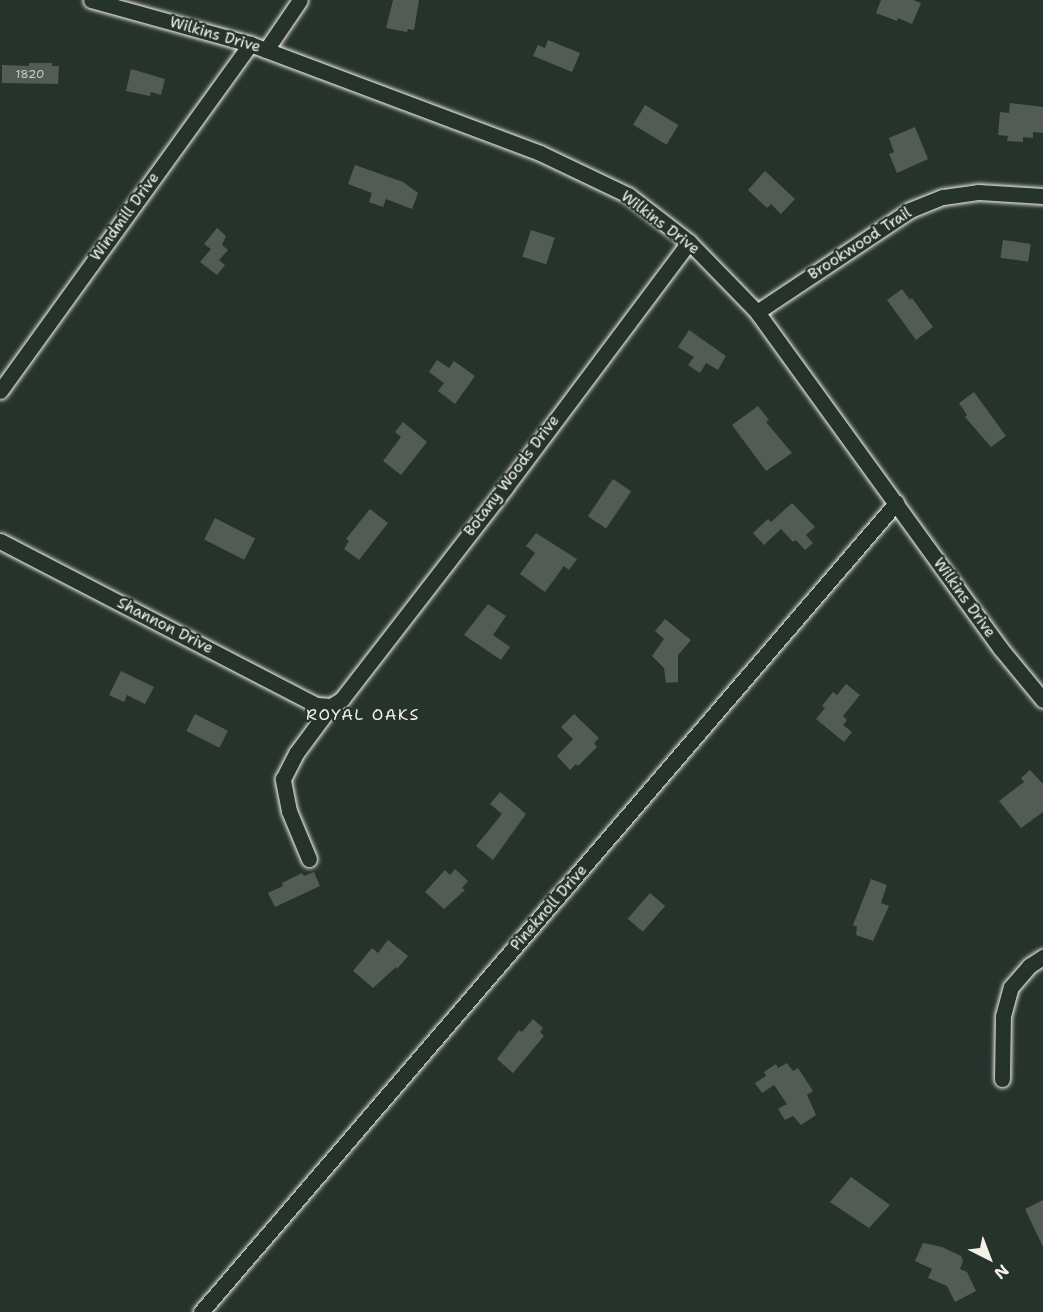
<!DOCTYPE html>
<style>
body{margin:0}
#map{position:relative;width:1043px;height:1312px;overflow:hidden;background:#26332d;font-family:"Shantell Sans",sans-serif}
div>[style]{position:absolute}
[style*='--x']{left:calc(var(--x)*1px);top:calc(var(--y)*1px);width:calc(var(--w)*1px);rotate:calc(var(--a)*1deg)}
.building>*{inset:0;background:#525c55;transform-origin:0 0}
.roads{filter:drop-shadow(0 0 2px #f4f1e8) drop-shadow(0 0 2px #f4f1e8)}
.minor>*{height:15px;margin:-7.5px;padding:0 7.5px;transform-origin:7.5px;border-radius:7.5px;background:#26332d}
span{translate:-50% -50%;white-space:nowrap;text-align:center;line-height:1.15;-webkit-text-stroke:4.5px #26332d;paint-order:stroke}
.number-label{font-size:12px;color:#ccccc3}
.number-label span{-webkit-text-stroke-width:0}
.street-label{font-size:15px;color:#f4f1e8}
.neighbourhood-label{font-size:16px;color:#f4f1e8;letter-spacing:1.5px}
.north{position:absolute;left:959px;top:1228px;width:60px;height:60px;-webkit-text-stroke:4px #26332d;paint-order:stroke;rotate:138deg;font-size:16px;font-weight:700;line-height:24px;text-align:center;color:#f4f1e8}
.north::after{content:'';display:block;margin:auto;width:21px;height:27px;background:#f4f1e8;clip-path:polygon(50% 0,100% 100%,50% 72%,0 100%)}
</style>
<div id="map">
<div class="building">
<div style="clip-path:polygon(393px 0,419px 0,414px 30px,408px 29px,407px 32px,386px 28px)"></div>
<div style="clip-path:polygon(881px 0,913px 0,921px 3px,912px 24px,898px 18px,897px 21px,876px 13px)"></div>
<div style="clip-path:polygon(548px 40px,580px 53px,572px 72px,533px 56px,538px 45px,545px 48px)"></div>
<div style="clip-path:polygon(29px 63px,52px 63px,52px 66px,59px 66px,58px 84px,2px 83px,2px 65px,29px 66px)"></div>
<div style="clip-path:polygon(131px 69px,165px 79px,161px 95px,151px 92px,150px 96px,126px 91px)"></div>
<div style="clip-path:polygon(1010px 103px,1043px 107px,1043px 133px,1033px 132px,1033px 138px,1023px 137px,1023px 142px,1007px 141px,1008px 136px,998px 135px,1000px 112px,1009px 113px)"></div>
<div style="left:645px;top:105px;width:39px;height:23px;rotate:31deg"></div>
<div style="clip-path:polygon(915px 127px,928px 159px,897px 173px,889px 154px,894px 152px,889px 138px)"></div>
<div style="clip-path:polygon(355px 165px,403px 182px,418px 193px,412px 209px,386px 199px,383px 207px,369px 202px,372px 193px,348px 184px)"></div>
<div style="clip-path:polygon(765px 171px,795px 199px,781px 214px,771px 204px,767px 208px,748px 190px)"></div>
<div style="clip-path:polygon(217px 228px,226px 236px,222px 245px,228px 250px,219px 260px,225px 265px,217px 275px,200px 262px,211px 249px,204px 244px)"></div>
<div style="left:531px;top:230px;width:25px;height:28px;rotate:18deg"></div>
<div style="left:1003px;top:240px;width:28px;height:18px;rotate:8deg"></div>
<div style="clip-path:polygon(902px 289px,910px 300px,912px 298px,933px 327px,916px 340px,887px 300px)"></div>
<div style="clip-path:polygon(689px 330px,726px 356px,718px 370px,706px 363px,700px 373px,688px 365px,694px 357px,678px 347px)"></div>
<div style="clip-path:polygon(437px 360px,449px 368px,454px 361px,475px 376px,455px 404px,438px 391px,444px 383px,429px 372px)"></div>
<div style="clip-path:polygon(974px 392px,1006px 436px,991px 447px,965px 417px,967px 415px,959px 403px)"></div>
<div style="clip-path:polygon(758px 406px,769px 420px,766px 422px,792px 453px,766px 471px,732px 425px)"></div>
<div style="clip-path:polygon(403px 422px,427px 442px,401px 475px,383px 461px,401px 437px,395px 432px)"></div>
<div style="left:613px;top:479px;width:22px;height:45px;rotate:34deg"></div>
<div style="clip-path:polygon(792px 503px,815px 527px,806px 535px,813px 543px,805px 550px,796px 540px,793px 542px,781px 529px,764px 545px,753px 533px,768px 519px,771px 522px)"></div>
<div style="clip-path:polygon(370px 509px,388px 523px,359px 560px,344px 549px,349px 541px,346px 539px)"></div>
<div style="left:215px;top:518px;width:45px;height:24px;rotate:27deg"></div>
<div style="clip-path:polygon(536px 533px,577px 559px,569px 570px,564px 566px,545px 592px,520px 574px,535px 553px,526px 546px)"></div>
<div style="clip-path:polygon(488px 604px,506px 616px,493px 635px,510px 647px,501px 660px,464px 635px)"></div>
<div style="clip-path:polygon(665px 619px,691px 640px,678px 655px,678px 682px,666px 683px,664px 668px,652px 656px,664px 639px,655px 631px)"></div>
<div style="clip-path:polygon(121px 671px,154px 687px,145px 704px,127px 695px,124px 702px,109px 695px)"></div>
<div style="clip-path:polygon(846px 684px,860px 695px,843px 716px,847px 720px,843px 725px,852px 732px,844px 742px,816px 719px,825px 708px,822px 706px,833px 692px,837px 695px)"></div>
<div style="left:195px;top:714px;width:37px;height:19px;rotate:27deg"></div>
<div style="clip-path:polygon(574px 714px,599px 738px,594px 743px,597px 747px,578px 766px,576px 764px,570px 770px,557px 756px,573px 739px,561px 727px)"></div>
<div style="clip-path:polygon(1030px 770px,1043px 784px,1043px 812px,1021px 828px,999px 801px,1024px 782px,1021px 778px)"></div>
<div style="clip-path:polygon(500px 792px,526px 814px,493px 860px,476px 846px,502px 814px,490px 804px)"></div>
<div style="clip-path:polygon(455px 869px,468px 881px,462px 888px,465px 890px,444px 909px,425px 892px,445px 870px,450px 875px)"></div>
<div style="clip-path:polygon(314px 872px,320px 886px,275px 907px,268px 893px,283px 886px,282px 883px,302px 873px,304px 876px)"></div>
<div style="clip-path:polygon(871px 879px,887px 885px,881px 903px,889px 906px,873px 941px,856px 935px,857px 927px,853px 925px)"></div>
<div style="left:650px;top:893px;width:20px;height:34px;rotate:41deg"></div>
<div style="clip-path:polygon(388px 940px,408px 956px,397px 969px,396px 967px,373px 988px,353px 971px,372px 948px,378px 953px)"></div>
<div style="clip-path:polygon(533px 1019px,543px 1028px,540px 1032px,544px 1036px,513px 1073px,497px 1059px,519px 1030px,522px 1032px)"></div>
<div style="clip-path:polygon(787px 1063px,793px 1071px,798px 1068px,813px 1091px,807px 1095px,816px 1115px,801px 1125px,793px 1116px,785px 1120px,778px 1109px,787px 1104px,774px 1085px,762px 1093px,755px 1083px,766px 1076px,764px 1072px,776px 1064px,778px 1068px)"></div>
<div style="clip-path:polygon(851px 1177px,890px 1205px,869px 1228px,830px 1202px)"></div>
<div style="clip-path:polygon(1043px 1200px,1043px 1247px,1025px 1209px)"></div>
<div style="clip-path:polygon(923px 1243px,942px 1247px,961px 1256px,963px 1261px,960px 1269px,967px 1272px,976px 1291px,955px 1302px,947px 1286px,928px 1278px,932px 1269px,915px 1261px)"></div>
</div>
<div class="roads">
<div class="minor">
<div style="--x:91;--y:0;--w:165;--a:15.5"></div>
<div style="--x:250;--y:44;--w:310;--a:20.6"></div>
<div style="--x:540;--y:153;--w:98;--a:25.5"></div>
<div style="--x:628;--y:195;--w:77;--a:37.6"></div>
<div style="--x:689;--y:242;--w:98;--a:45.8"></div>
<div style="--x:757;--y:312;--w:416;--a:54.1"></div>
<div style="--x:1001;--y:649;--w:66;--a:50.5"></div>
<div style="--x:266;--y:50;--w:60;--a:-55.8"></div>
<div style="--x:757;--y:312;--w:184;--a:-33.7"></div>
<div style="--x:910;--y:210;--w:35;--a:-22"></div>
<div style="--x:943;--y:197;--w:35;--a:-8"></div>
<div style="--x:978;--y:192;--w:65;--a:3.5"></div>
<div style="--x:0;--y:391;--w:428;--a:-54.2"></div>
<div style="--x:0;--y:541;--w:357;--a:27.4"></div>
<div style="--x:317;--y:705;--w:14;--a:4"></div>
<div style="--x:309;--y:859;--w:52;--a:-112.6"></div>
<div style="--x:289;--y:811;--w:33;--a:-101"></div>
<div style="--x:283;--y:779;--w:30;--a:-63"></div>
<div style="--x:297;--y:752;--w:57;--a:-53.5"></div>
<div style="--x:331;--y:706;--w:13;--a:-32"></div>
<div style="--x:342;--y:699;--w:267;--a:-52.3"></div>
<div style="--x:505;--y:488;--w:307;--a:-53.2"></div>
<div style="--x:1002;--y:1079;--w:63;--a:-89.1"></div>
<div style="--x:1003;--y:1016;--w:30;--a:-75"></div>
<div style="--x:1011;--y:987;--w:28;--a:-49"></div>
<div style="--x:1029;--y:966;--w:17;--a:-33"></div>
<div style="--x:201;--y:1312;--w:1067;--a:-49.33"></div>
</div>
</div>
<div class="number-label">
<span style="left:30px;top:75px">1820</span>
</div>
<div class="street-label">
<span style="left:215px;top:35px;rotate:16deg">Wilkins Drive</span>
<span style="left:125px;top:217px;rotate:-54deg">Windmill Drive</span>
<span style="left:660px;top:223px;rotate:37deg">Wilkins Drive</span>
<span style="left:860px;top:244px;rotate:-33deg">Brookwood Trail</span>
<span style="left:512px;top:476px;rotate:-53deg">Botany Woods Drive</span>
<span style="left:964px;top:598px;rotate:54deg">Wilkins Drive</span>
<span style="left:165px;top:626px;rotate:27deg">Shannon Drive</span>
<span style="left:549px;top:908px;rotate:-49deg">Pineknoll Drive</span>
</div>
<div class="neighbourhood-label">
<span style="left:363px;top:715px">ROYAL OAKS</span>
</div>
<div class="north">N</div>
</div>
